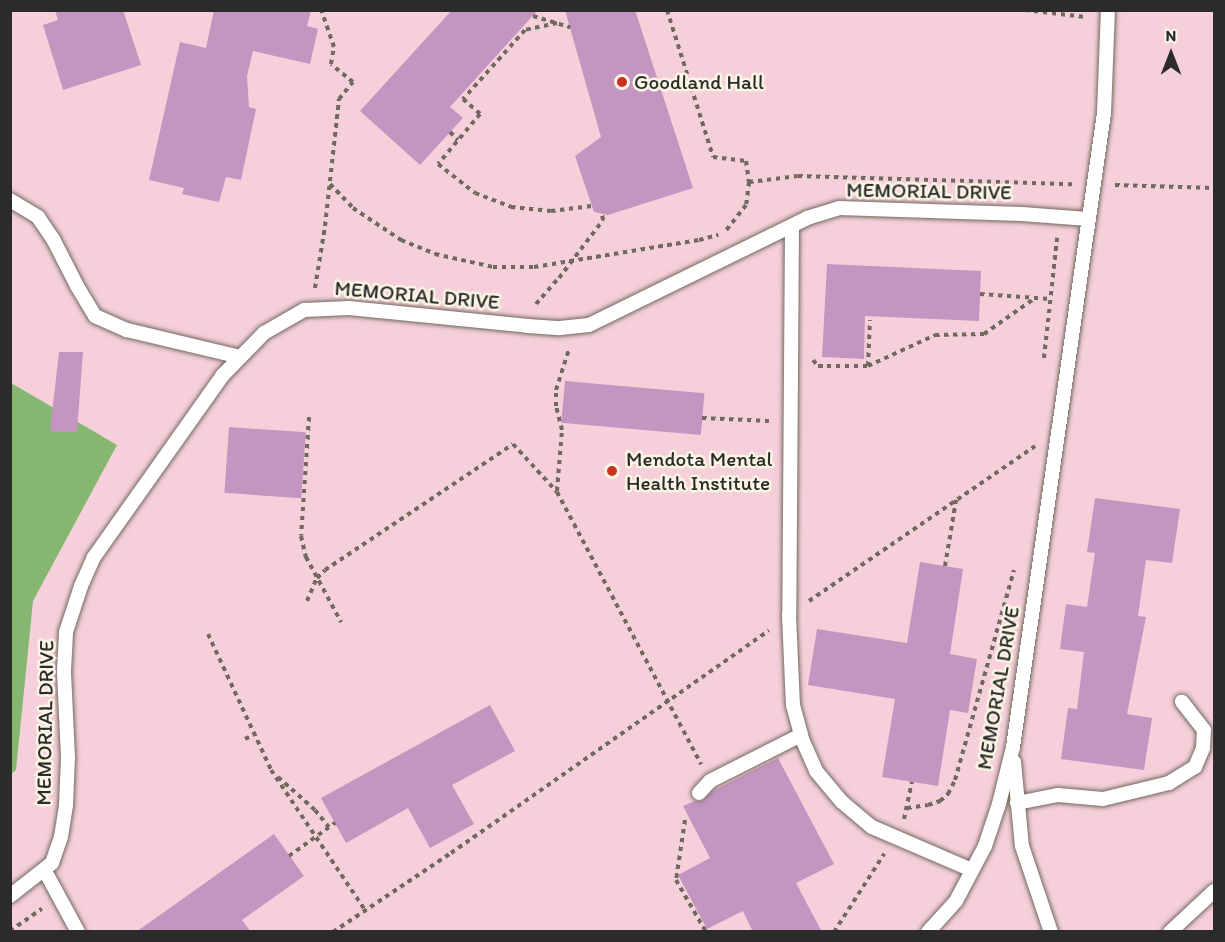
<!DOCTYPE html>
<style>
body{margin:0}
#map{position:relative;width:1225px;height:942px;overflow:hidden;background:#f4dbbd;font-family:Itim,sans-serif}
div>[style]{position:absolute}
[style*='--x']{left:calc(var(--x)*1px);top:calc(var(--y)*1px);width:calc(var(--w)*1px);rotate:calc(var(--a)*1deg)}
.built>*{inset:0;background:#f5cfda;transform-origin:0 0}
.forest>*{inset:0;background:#86b771}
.building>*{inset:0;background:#c595c1;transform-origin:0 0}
.path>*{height:4px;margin-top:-2px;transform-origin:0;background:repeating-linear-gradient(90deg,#71695e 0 4.5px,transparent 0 9px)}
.roads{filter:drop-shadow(0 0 2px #71695e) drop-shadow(0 0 2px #71695e)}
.service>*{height:14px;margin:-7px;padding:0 7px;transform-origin:7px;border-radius:7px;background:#fff}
.dots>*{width:16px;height:16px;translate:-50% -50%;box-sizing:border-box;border:3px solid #fcf5e5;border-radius:50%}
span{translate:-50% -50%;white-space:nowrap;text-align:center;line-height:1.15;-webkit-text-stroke:5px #fcf5e5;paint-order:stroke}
.poi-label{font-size:21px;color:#2b2b2b}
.left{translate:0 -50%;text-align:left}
.street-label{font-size:21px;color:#2b2b2b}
.frame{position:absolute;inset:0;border:12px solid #2b2b2b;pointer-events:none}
.north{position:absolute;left:1141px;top:24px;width:60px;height:60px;-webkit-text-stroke:4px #fcf5e5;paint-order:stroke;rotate:0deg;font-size:16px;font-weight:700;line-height:24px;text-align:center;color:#2b2b2b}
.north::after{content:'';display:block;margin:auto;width:21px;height:27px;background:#2b2b2b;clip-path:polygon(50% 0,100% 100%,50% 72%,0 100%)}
</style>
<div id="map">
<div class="built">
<div style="left:11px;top:11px;width:1203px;height:920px"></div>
</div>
<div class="forest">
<div style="clip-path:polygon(11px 383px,117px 445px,33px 601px,16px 770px,11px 774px)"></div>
</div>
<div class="building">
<div style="clip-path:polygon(55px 10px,123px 10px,141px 65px,63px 90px,43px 25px,58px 20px)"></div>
<div style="clip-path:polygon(214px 10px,311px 10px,307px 26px,318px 29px,310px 64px,253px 51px,247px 76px,249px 107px,256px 109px,241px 180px,226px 177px,219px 202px,182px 194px,184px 188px,149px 180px,180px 42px,206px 48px)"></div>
<div style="clip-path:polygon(452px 10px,538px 10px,450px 107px,463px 118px,420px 165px,360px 111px)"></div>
<div style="clip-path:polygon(565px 10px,635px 10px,693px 188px,608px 215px,594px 212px,575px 156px,601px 137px)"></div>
<div style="clip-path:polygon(827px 264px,981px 271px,979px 321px,865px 316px,864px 359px,822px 357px)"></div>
<div style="clip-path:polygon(59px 352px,83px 352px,77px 432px,50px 431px)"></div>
<div style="left:565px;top:381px;width:140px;height:42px;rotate:5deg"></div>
<div style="left:229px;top:427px;width:77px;height:66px;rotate:4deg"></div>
<div style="clip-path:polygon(1095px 498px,1180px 509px,1172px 563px,1146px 560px,1138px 616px,1146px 617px,1127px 714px,1152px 718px,1144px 770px,1061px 759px,1068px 708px,1077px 709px,1084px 652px,1060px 649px,1066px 604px,1087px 607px,1095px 553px,1087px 552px)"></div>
<div style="clip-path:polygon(920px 562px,963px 569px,950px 654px,977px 659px,968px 713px,950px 710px,938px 786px,882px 777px,895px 699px,808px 685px,817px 629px,907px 643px)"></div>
<div style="clip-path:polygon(490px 705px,515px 751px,452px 785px,474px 824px,430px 848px,408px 808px,346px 843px,321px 798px)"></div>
<div style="clip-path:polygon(778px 758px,834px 864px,796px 883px,822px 932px,753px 932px,743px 911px,707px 929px,678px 875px,710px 858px,683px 806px,695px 801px,702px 801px,713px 791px)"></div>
<div style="clip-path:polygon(274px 834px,304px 876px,242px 920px,251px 932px,136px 932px)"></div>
</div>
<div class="path">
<div style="--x:667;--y:10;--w:154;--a:72.6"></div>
<div style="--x:713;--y:157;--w:33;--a:7"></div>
<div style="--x:746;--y:161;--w:21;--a:82"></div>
<div style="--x:749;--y:182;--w:23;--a:97"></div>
<div style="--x:746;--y:205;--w:34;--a:128"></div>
<div style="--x:1025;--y:10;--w:61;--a:6.5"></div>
<div style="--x:533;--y:16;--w:39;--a:17"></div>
<div style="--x:557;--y:23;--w:33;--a:168"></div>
<div style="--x:525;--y:30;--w:93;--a:131.9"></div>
<div style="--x:463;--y:99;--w:23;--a:41"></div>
<div style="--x:480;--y:114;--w:65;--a:130"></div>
<div style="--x:438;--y:164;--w:47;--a:38.1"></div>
<div style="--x:475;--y:193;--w:39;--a:21"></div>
<div style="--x:511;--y:207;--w:40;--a:5.7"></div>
<div style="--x:551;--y:211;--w:41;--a:-7"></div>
<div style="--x:450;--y:132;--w:11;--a:45"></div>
<div style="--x:749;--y:182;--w:49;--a:-7"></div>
<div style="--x:798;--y:176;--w:274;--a:1.7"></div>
<div style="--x:330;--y:184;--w:33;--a:46"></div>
<div style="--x:353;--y:208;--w:58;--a:33.7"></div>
<div style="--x:401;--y:240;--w:37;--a:22"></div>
<div style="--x:435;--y:254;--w:59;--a:12.6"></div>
<div style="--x:493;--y:267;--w:41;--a:0"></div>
<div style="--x:534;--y:267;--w:167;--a:-9.3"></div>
<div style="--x:699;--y:240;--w:20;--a:-15"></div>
<div style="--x:1115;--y:185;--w:99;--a:1.7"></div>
<div style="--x:315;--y:288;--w:63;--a:-80.8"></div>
<div style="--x:325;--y:226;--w:128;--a:-83.7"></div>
<div style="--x:339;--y:99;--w:22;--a:-51"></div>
<div style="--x:353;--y:82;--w:28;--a:-141"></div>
<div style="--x:331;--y:64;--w:17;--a:-80"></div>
<div style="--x:334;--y:47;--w:39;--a:-109"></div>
<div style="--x:980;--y:294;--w:70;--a:4.1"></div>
<div style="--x:536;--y:304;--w:35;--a:-49"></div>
<div style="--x:559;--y:278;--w:73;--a:-52.8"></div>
<div style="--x:603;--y:220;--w:6;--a:-99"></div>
<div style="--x:1044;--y:358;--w:121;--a:-83.8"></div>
<div style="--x:813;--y:360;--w:8;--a:50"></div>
<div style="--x:818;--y:366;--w:50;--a:0"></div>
<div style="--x:868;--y:366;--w:74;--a:-24.8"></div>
<div style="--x:935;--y:335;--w:49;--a:-1.2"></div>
<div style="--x:984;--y:334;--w:62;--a:-35.2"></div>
<div style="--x:868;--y:366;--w:46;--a:-87.5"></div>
<div style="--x:309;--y:417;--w:119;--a:93.8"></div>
<div style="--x:301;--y:536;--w:22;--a:77"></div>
<div style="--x:306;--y:557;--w:74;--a:61.7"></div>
<div style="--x:702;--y:418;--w:67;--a:2.6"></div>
<div style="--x:557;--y:491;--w:61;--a:-85.3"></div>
<div style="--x:562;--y:430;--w:25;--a:-104"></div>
<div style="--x:556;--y:406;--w:16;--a:-90"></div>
<div style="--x:556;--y:390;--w:43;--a:-72.4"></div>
<div style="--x:945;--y:566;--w:67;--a:-80.5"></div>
<div style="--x:307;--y:601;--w:25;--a:-67"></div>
<div style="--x:317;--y:578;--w:11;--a:-45"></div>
<div style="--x:325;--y:570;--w:226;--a:-33.8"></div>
<div style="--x:513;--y:444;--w:65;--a:47.5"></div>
<div style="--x:557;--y:492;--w:308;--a:62.1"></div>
<div style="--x:809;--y:601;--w:274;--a:-34.4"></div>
<div style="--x:208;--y:634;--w:150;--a:65.1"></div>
<div style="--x:271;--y:770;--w:169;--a:56.1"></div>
<div style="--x:245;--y:739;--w:11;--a:-27"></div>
<div style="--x:278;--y:777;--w:50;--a:41.7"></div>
<div style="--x:315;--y:810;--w:22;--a:51"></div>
<div style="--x:907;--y:808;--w:21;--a:-8"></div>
<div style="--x:928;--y:805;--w:13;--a:-18"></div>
<div style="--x:940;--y:801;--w:11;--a:-41"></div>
<div style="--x:948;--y:794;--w:16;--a:-63"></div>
<div style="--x:955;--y:780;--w:218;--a:-74.3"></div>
<div style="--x:904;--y:819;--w:38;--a:-78"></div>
<div style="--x:685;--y:820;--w:61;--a:98.5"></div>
<div style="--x:676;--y:880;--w:60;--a:60"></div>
<div style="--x:289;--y:856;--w:57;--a:-35.7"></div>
<div style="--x:10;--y:931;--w:39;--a:-35"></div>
<div style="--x:333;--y:932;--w:142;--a:-33.8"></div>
<div style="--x:451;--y:853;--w:388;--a:-35"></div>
<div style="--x:834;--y:932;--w:93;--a:-57.3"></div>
</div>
<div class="roads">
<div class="service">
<div style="--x:10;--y:200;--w:33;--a:31"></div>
<div style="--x:38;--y:217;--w:27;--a:56"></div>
<div style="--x:53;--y:239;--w:53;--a:62.9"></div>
<div style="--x:77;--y:286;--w:35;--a:59"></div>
<div style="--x:95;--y:316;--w:35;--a:24"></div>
<div style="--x:127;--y:330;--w:116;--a:13.4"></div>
<div style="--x:792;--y:227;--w:388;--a:90.4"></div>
<div style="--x:789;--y:615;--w:90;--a:87.5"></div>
<div style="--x:793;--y:705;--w:35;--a:75"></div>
<div style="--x:802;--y:739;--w:35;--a:66"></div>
<div style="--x:816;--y:771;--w:40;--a:50"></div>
<div style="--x:842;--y:802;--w:39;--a:40"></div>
<div style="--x:872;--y:827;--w:109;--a:23.3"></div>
<div style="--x:1014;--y:762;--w:84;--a:84.6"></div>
<div style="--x:1022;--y:846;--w:91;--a:71.4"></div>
<div style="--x:699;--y:793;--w:16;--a:-47"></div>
<div style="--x:710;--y:781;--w:102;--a:-26.8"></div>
<div style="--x:1017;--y:803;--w:42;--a:-11"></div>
<div style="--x:1058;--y:795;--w:45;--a:5.1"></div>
<div style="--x:1103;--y:799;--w:68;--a:-13.6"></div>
<div style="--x:1169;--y:783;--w:31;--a:-32"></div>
<div style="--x:1195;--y:767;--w:21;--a:-67"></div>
<div style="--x:1203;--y:748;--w:18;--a:-87"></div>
<div style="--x:1204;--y:730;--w:36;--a:-128"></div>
<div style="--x:45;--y:871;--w:69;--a:61.6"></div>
<div style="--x:10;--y:896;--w:53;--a:-38.2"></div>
<div style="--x:52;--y:863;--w:28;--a:-71"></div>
<div style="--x:61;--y:837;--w:32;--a:-81"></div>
<div style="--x:66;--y:805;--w:48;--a:-87.6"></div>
<div style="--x:68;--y:757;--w:86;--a:-92.7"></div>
<div style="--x:64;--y:671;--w:39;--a:-87"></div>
<div style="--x:66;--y:632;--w:48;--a:-71.9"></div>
<div style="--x:81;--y:586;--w:32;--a:-66"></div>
<div style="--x:94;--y:557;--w:222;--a:-54.7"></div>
<div style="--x:222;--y:376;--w:60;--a:-45.7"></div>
<div style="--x:264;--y:333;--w:46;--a:-29.9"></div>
<div style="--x:304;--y:310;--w:45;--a:-2.5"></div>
<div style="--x:349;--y:308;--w:180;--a:5.7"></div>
<div style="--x:528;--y:326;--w:32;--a:4"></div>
<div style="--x:560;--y:328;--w:29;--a:-6"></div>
<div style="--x:589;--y:325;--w:243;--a:-26.1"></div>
<div style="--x:807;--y:218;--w:34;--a:-17"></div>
<div style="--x:839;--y:208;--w:183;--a:1.9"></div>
<div style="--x:1022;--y:214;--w:66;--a:4.3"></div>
<div style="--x:928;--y:932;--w:42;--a:-47.9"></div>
<div style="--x:956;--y:901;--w:62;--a:-62.2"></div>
<div style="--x:985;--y:846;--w:44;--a:-71.6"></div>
<div style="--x:999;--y:804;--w:59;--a:-76.2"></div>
<div style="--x:1013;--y:747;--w:640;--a:-81.83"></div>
<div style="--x:1104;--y:113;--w:103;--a:-87.8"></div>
<div style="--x:1170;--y:932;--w:60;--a:-43"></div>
</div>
</div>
<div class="dots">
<div style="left:622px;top:82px;background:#c8321e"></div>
<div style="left:612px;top:471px;background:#c8321e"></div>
</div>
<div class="poi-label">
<span class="left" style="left:634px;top:82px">Goodland Hall</span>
<span class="left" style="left:626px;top:471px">Mendota Mental<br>Health Institute</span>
</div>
<div class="street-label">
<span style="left:929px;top:191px;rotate:1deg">MEMORIAL DRIVE</span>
<span style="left:417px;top:295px;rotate:5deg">MEMORIAL DRIVE</span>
<span style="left:998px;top:688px;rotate:-80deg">MEMORIAL DRIVE</span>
<span style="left:45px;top:723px;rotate:-89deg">MEMORIAL DRIVE</span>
</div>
<div class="frame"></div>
<div class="north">N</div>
</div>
